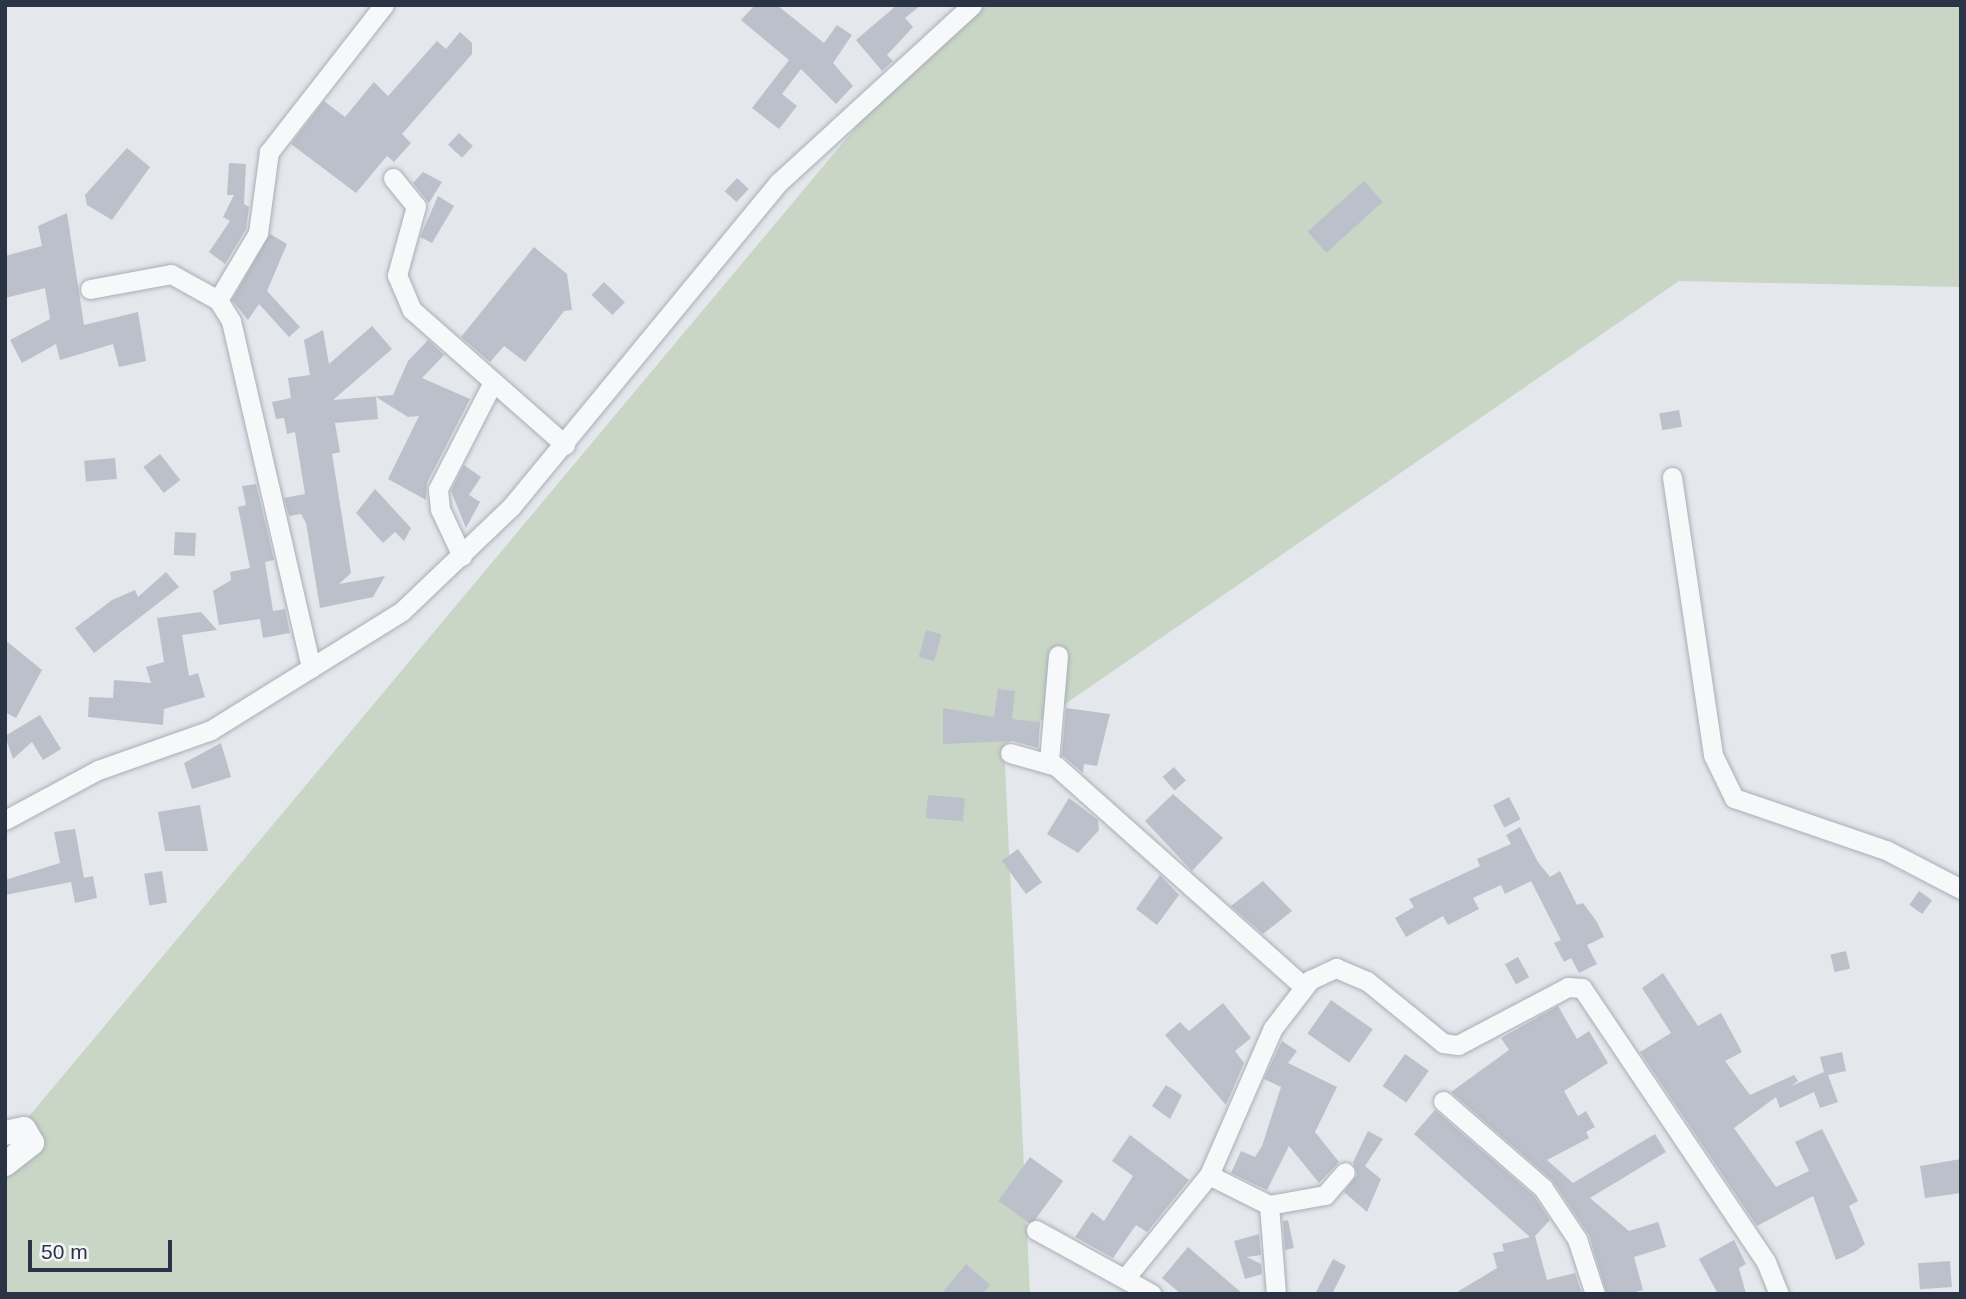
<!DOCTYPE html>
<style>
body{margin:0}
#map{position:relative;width:1966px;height:1299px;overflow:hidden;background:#e4e7ec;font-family:Helvetica,sans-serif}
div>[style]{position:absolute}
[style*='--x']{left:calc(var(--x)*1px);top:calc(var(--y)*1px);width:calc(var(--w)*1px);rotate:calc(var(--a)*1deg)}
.green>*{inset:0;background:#c9d6c5}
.building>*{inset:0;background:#bbc0ca;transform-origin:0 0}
.roads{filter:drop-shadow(0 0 2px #a9aeb7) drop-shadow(0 0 2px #a9aeb7)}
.minor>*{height:19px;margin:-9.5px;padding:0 9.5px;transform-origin:9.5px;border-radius:9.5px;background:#f7f8fa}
.tertiary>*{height:24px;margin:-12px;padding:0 12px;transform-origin:12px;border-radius:12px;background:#f7f8fa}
span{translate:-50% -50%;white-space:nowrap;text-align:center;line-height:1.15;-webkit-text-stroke:5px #f4f6f9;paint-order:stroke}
.frame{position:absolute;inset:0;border:7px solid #2b3445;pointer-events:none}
.scale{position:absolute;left:28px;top:1240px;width:144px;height:32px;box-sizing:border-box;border:4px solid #2b3445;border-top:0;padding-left:9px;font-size:21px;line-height:24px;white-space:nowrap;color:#2b3445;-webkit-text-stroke:5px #f4f6f9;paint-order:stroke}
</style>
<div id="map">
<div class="green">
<div style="clip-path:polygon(958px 5px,1961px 5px,1961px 287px,1679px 281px,1004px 746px,1030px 1294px,5px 1294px,5px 1145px)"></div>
</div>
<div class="building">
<div style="clip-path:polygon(755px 5px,777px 5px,824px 43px,837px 25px,852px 35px,833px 63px,853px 86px,836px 104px,801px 69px,782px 94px,797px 106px,779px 129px,752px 108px,789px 60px,741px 20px)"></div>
<div style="clip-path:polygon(897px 5px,921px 5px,905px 18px,913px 27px,887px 55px,893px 61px,882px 71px,856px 40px)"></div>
<div style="clip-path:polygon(460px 32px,472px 43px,472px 54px,402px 134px,411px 143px,394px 162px,387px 156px,356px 193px,291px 144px,324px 101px,345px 117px,374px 82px,388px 96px,437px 41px,446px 49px)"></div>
<div style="left:459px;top:133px;width:19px;height:16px;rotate:43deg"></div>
<div style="clip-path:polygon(127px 148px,150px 167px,112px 220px,87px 205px,85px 195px)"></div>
<div style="clip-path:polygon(229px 163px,246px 164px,244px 204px,249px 207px,246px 229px,225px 264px,209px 252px,230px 221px,223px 217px,234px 195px,227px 195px)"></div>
<div style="clip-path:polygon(423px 172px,442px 182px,429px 203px,413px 183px)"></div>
<div style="left:737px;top:178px;width:16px;height:18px;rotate:43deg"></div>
<div style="left:1364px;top:181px;width:28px;height:76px;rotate:48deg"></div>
<div style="clip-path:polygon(438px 196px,454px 206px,432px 243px,420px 237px)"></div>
<div style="clip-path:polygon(67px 213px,84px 325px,138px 312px,146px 361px,119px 367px,113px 344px,60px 360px,56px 344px,22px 363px,10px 340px,50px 319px,45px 288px,5px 298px,5px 256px,42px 246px,38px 226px)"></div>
<div style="clip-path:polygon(270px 234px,287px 244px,267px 291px,300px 327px,289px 337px,259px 304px,248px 320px,232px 300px)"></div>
<div style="clip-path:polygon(534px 247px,567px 274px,572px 310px,564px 311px,525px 362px,504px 346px,490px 362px,461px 337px)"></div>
<div style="left:604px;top:282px;width:29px;height:18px;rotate:44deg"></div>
<div style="clip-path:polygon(372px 326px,392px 349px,333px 400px,393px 395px,408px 361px,428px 340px,444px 355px,422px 378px,470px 399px,427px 483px,426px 500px,388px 479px,419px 416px,408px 417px,376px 397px,378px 419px,335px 423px,340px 452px,332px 454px,351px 573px,339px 584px,385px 576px,373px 597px,320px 608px,306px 523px,301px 514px,289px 516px,284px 498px,305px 494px,295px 432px,287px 434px,284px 418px,276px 419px,272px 402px,291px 398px,288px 378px,310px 375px,304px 340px,323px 330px,329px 364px)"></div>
<div style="left:1679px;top:410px;width:17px;height:20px;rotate:80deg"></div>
<div style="left:160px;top:454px;width:33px;height:21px;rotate:52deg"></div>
<div style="left:115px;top:458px;width:21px;height:31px;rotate:85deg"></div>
<div style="clip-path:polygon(464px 465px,481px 477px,469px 495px,480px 502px,466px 528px,451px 491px)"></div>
<div style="clip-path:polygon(256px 484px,274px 560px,265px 562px,273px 611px,285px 609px,290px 633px,263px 638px,260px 619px,219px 625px,213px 591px,231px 580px,230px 572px,250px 568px,238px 507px,246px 505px,242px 486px)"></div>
<div style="clip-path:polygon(375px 489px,411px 528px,404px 541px,395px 532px,383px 543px,356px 513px)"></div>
<div style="left:175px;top:532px;width:21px;height:23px;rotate:3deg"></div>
<div style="clip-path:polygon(166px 572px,179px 587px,94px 653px,75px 628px,112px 600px,135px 590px,138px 597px)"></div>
<div style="clip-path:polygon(201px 612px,217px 630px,182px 635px,189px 676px,198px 673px,205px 697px,164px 709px,163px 725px,88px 717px,89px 697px,113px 698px,114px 680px,151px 683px,146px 667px,164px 662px,157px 618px)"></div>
<div style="left:926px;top:630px;width:16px;height:28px;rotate:15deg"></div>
<div style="clip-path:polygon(5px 640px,42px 670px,16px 718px,5px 712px)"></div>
<div style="clip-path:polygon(998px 689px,1015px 691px,1012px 719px,1040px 722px,1038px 748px,1013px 741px,943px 744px,943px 708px,994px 717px)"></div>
<div style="clip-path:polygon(1066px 708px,1110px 714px,1097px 766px,1084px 764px,1083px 773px,1062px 755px)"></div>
<div style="clip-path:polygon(40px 715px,61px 749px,43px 760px,32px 742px,13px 759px,5px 736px)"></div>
<div style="clip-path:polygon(221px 743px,231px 777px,192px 789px,184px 763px)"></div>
<div style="left:1174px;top:767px;width:18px;height:15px;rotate:49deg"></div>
<div style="clip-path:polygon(1173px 794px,1223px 838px,1192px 871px,1145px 821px)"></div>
<div style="left:928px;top:795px;width:37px;height:23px;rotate:5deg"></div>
<div style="left:1509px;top:797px;width:25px;height:18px;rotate:63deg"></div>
<div style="clip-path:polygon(1069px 798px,1098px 820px,1099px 830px,1078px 853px,1047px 834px)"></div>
<div style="clip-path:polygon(200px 805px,208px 851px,165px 851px,158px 812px)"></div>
<div style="clip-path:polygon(1520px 827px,1538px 862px,1550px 877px,1560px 871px,1577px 905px,1583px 903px,1597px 922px,1604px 937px,1587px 945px,1597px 964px,1579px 973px,1571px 958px,1564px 962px,1554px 943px,1561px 940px,1531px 881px,1505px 894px,1501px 885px,1473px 898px,1479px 909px,1448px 925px,1443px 916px,1406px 937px,1395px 918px,1414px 907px,1409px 899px,1480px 866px,1477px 859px,1511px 844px,1506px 835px)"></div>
<div style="clip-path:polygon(75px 829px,84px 878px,93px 876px,97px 898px,75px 903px,71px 882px,5px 895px,5px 880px,60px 863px,54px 832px)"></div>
<div style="left:1018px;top:849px;width:41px;height:20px;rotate:54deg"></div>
<div style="left:162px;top:871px;width:32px;height:18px;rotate:81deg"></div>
<div style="clip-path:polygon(1160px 875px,1179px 895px,1157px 925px,1136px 909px)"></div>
<div style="clip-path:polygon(1263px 881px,1292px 911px,1263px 934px,1231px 906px)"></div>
<div style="left:1919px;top:891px;width:16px;height:17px;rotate:35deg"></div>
<div style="left:1846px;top:951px;width:18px;height:16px;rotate:77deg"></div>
<div style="left:1518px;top:957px;width:23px;height:15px;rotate:61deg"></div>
<div style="clip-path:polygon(1663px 973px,1698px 1026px,1721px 1013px,1742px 1052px,1725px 1061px,1750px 1095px,1794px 1075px,1798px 1081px,1791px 1086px,1824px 1072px,1820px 1057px,1842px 1052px,1846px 1071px,1828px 1075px,1838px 1102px,1820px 1108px,1814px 1092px,1780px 1108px,1776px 1097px,1734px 1128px,1776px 1187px,1809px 1171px,1795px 1142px,1822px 1129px,1858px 1201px,1849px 1206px,1865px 1244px,1856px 1251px,1836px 1260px,1813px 1196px,1757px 1226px,1640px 1052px,1671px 1033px,1642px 988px)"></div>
<div style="left:1331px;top:1000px;width:51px;height:41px;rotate:35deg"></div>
<div style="clip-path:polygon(1223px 1003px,1251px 1038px,1235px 1051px,1244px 1063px,1226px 1105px,1165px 1035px,1180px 1022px,1189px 1031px)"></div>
<div style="clip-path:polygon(1558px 1006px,1577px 1039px,1589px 1031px,1608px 1063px,1564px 1091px,1578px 1116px,1586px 1111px,1595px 1127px,1586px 1132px,1589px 1138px,1547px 1160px,1573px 1183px,1655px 1134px,1666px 1152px,1590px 1198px,1629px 1231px,1658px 1222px,1660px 1227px,1666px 1247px,1634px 1257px,1643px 1290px,1628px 1294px,1607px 1294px,1589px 1235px,1553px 1181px,1451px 1092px,1509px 1050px,1501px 1038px)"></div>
<div style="clip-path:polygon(1282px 1041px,1297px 1051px,1288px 1063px,1337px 1087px,1315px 1132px,1339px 1162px,1319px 1183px,1289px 1146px,1267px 1190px,1231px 1173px,1241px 1151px,1255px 1157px,1262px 1146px,1281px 1087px,1264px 1079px)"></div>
<div style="left:1405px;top:1054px;width:29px;height:39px;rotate:35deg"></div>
<div style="clip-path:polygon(1166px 1085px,1182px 1095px,1170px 1119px,1152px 1106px)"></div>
<div style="clip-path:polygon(1435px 1110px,1534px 1196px,1550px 1220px,1535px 1236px,1547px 1280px,1575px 1273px,1582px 1294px,1454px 1294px,1497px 1268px,1493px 1253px,1504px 1251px,1502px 1244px,1530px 1237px,1414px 1134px)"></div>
<div style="clip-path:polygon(1368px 1131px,1383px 1139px,1365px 1166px,1381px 1179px,1367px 1212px,1344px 1192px,1357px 1175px,1353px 1162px)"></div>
<div style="clip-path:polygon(1130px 1135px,1189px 1180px,1147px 1232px,1136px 1225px,1113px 1258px,1075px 1237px,1092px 1212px,1104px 1221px,1133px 1176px,1112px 1161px)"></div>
<div style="left:1030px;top:1157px;width:41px;height:54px;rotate:36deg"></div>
<div style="clip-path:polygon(1961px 1159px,1961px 1193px,1925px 1198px,1920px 1166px)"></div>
<div style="clip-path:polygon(1288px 1220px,1294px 1248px,1285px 1250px,1283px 1221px)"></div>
<div style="clip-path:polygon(1259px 1234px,1261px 1255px,1247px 1257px,1261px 1264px,1262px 1274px,1245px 1279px,1234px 1241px)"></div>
<div style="clip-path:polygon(1734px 1240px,1746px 1264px,1739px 1268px,1746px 1294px,1718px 1294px,1699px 1259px)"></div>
<div style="clip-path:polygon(1188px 1247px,1243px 1294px,1181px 1294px,1162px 1278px)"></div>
<div style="clip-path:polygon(1333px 1259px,1346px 1266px,1332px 1294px,1315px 1294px)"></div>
<div style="left:1950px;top:1261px;width:26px;height:32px;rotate:86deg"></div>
<div style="clip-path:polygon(966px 1264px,990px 1285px,983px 1294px,941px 1294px)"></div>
</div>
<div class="roads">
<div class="minor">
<div style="--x:393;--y:178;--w:36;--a:51"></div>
<div style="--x:416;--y:206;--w:72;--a:105.4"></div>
<div style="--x:397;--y:275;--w:38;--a:67"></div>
<div style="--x:412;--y:310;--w:204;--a:41.4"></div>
<div style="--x:90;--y:289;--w:82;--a:-10.5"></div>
<div style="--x:171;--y:274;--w:54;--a:29"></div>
<div style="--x:218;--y:300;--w:25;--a:58"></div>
<div style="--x:231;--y:321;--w:356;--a:77"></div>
<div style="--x:218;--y:300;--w:78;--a:-59.2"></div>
<div style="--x:258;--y:233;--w:82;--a:-82.3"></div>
<div style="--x:269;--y:152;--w:187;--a:-52"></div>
<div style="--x:1672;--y:477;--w:281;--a:81.6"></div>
<div style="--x:1713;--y:755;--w:48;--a:64"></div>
<div style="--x:1734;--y:798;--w:161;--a:18.9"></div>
<div style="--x:1886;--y:850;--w:85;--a:27.5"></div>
<div style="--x:462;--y:556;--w:52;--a:-115.1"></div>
<div style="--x:440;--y:509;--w:20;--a:-96"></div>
<div style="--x:438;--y:489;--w:120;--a:-62.8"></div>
<div style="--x:1010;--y:753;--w:48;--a:15.8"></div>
<div style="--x:1056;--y:766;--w:332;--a:41.7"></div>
<div style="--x:1049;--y:761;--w:106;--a:-85.1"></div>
<div style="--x:5;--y:820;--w:106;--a:-28.3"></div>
<div style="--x:98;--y:770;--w:120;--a:-19.5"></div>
<div style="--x:211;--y:730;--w:225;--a:-31.9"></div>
<div style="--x:402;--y:611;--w:151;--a:-43.7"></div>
<div style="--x:511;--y:507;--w:421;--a:-50.5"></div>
<div style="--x:779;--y:182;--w:262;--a:-42.5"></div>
<div style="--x:1443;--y:1101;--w:133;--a:41"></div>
<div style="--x:1543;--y:1188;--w:61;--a:56.3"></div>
<div style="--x:1577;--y:1239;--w:58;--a:71.9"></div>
<div style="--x:1209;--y:1175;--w:67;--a:26.6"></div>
<div style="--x:1269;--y:1205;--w:57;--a:-10.1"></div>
<div style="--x:1325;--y:1195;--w:30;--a:-49"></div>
<div style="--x:1269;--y:1205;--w:89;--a:85.5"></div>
<div style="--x:1036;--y:1230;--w:132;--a:28.9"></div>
<div style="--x:1126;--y:1277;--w:132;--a:-50.9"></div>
<div style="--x:1209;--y:1175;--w:160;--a:-66.5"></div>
<div style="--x:1273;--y:1028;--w:61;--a:-52.4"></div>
<div style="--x:1310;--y:980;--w:29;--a:-25"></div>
<div style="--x:1336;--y:968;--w:34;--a:23"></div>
<div style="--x:1367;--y:981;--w:98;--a:39.2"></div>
<div style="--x:1443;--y:1043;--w:15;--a:8"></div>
<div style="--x:1458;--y:1045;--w:124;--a:-27.8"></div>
<div style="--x:1568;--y:987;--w:14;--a:4"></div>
<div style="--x:1582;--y:988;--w:330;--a:56.1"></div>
<div style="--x:1766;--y:1262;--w:35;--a:68"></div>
</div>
<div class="tertiary">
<div style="--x:5;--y:1133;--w:19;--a:-12"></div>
<div style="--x:24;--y:1129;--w:16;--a:60"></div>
<div style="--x:32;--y:1143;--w:34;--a:142"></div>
</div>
</div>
<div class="frame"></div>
<div class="scale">50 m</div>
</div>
